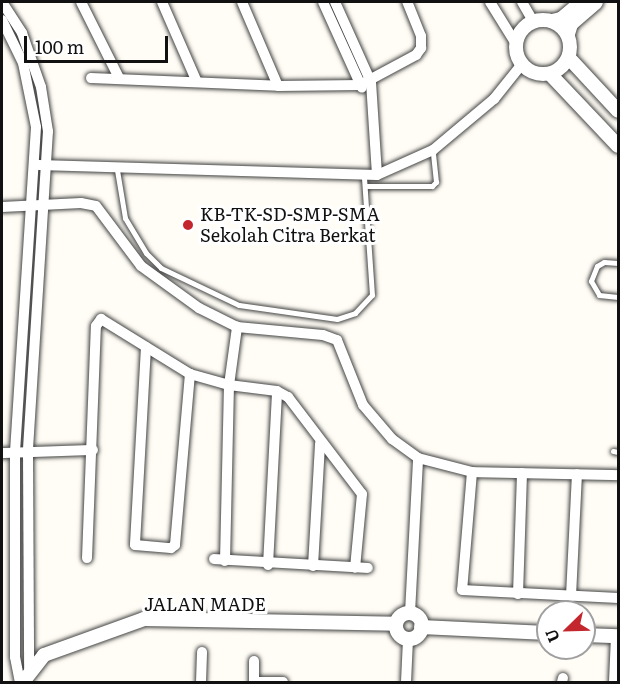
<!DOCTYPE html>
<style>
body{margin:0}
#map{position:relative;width:620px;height:684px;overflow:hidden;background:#fffdf5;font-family:Literata,serif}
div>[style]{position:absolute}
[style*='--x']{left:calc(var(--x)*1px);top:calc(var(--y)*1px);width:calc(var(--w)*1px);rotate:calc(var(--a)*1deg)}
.roads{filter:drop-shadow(0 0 2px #444) drop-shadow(0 0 2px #444)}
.service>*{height:5px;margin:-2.5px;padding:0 2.5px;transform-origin:2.5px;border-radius:2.5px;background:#fff}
.minor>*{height:10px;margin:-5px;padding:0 5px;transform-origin:5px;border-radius:5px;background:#fff}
.tertiary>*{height:14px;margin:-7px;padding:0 7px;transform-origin:7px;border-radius:7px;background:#fff}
.tertiary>.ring{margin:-7px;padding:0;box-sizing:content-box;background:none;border:14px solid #fff;border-radius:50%}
.dots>*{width:16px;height:16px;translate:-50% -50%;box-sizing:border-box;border:3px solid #fff;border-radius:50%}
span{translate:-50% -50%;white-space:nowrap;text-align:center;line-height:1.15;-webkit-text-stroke:6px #fff;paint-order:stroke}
.poi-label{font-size:18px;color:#111}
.left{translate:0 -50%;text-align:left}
.street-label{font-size:18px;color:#111}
.frame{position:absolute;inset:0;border:3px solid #111;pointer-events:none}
.north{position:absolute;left:536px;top:600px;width:60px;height:60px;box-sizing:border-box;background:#fff;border:2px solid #a0a0a0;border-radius:50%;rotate:247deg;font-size:16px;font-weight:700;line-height:24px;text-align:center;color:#111}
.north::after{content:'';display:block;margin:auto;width:21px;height:27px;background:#c4262e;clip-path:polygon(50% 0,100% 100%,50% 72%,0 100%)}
.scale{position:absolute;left:24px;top:36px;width:144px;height:27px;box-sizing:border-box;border:3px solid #111;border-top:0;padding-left:8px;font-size:18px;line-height:21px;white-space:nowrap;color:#111;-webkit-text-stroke:4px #fff;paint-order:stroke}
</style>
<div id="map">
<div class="roads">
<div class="service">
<div style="--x:117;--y:170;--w:49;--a:80.5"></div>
<div style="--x:125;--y:218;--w:41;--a:59"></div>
<div style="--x:146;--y:253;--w:21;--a:45"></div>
<div style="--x:161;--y:268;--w:86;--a:25.4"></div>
<div style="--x:239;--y:305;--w:99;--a:8.1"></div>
<div style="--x:337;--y:319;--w:19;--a:-18"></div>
<div style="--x:355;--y:313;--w:25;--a:-47"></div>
<div style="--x:372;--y:295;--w:118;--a:-93.9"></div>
<div style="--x:365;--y:186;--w:67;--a:0"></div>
<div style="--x:432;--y:186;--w:6;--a:-45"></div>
<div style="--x:436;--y:182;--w:31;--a:-96"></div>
<div style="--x:618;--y:263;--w:14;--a:-176"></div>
<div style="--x:604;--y:262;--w:8;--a:150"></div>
<div style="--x:597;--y:266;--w:16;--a:112"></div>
<div style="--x:591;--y:281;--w:16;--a:60"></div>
<div style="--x:599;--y:295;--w:19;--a:6"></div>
<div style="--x:613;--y:451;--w:5;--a:11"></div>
</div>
<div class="minor">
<div style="--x:2;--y:2;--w:37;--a:57"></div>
<div style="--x:22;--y:33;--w:57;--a:70.6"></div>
<div style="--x:41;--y:87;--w:45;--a:81"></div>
<div style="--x:48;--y:131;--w:323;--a:93.6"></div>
<div style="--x:28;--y:453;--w:221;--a:89.7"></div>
<div style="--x:81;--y:2;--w:85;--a:63.4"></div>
<div style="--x:162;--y:2;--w:87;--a:66.4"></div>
<div style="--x:242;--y:2;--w:91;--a:66.8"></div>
<div style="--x:323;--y:2;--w:94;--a:65.6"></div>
<div style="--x:335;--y:2;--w:88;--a:65.8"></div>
<div style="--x:371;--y:82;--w:93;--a:86.3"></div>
<div style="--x:490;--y:2;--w:49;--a:58.2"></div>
<div style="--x:522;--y:2;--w:22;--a:60"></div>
<div style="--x:2;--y:20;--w:48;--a:64"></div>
<div style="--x:23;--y:63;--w:65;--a:78.5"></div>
<div style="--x:36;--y:127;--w:327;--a:93.7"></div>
<div style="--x:15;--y:453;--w:204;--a:90"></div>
<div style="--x:15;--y:657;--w:25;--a:79"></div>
<div style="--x:91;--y:78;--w:187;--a:2.4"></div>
<div style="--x:278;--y:86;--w:82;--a:-0.7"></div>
<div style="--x:360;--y:85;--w:64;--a:-28.2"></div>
<div style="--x:416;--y:55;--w:9;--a:-54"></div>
<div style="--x:421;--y:48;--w:12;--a:-90"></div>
<div style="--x:421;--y:36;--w:37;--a:-112"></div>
<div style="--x:39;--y:165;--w:338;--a:1.7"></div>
<div style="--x:377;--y:175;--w:61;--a:-24.1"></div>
<div style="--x:433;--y:150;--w:80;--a:-39.9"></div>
<div style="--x:494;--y:99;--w:45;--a:-51.3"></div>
<div style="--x:2;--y:207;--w:79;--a:-2.9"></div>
<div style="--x:81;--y:203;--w:15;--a:11"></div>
<div style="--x:96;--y:206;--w:75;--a:53.1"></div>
<div style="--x:141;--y:266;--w:72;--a:35.9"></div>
<div style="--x:199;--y:308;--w:42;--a:26.6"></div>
<div style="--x:237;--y:327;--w:86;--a:5.3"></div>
<div style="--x:323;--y:335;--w:15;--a:20"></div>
<div style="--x:337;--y:340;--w:70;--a:68.2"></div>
<div style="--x:363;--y:405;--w:45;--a:49.5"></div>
<div style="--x:392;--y:439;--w:32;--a:36"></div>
<div style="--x:418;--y:458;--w:56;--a:14.5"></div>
<div style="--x:472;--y:472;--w:146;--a:1.2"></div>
<div style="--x:146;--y:347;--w:198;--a:93.2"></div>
<div style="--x:135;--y:545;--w:36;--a:5"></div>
<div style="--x:171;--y:548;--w:5;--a:-37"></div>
<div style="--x:175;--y:545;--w:172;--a:-85"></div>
<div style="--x:2;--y:453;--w:91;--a:-1.9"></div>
<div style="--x:472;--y:472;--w:118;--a:94.8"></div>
<div style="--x:462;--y:590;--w:156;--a:2.9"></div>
<div style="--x:87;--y:558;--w:232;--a:-87.8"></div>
<div style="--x:96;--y:326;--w:9;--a:-54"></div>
<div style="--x:101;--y:319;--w:105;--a:31.7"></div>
<div style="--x:190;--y:374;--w:41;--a:15.8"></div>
<div style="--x:229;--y:385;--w:48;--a:7.1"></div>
<div style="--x:277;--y:391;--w:13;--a:29"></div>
<div style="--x:288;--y:397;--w:122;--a:52.7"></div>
<div style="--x:362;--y:494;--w:74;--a:95.4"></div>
<div style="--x:214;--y:559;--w:154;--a:3.3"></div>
<div style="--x:225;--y:561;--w:176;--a:-88.7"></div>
<div style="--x:229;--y:385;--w:59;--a:-82.1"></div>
<div style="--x:268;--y:565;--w:174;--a:-87"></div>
<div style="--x:313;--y:566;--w:123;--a:-86.7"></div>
<div style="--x:518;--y:594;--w:121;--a:-88.1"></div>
<div style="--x:571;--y:596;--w:122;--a:-87.2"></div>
<div style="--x:410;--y:613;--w:155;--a:-87"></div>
<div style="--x:201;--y:682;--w:30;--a:-88"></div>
<div style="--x:254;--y:682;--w:29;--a:0"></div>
<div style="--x:254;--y:682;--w:21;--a:-90"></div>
<div style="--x:406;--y:682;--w:43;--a:-87.3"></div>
<div style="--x:562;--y:682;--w:4;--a:-76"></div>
<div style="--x:614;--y:682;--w:45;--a:-87.5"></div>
</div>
<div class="tertiary">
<div class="ring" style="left:516px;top:20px;width:40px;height:40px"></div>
<div style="--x:552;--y:21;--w:9;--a:-13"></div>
<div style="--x:561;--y:19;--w:26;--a:-40"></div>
<div style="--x:568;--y:34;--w:10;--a:-73"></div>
<div style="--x:571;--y:24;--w:33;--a:-41"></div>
<div style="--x:569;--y:58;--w:72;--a:47.2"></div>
<div style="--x:550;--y:74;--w:99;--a:46.6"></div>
<div class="ring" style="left:396px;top:613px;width:12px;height:12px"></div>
<div style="--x:421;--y:627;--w:127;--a:2.7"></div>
<div style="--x:584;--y:635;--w:34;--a:2"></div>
<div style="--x:23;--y:682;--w:34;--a:-52"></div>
<div style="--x:44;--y:655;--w:106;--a:-19.8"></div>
<div style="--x:144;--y:619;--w:252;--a:1.1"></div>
</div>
</div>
<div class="dots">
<div style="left:188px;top:225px;background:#c4262e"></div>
</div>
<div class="poi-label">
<span class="left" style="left:200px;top:225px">KB-TK-SD-SMP-SMA<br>Sekolah Citra Berkat</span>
</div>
<div class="street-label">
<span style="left:205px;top:604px">JALAN MADE</span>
</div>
<div class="frame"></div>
<div class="north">U</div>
<div class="scale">100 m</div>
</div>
